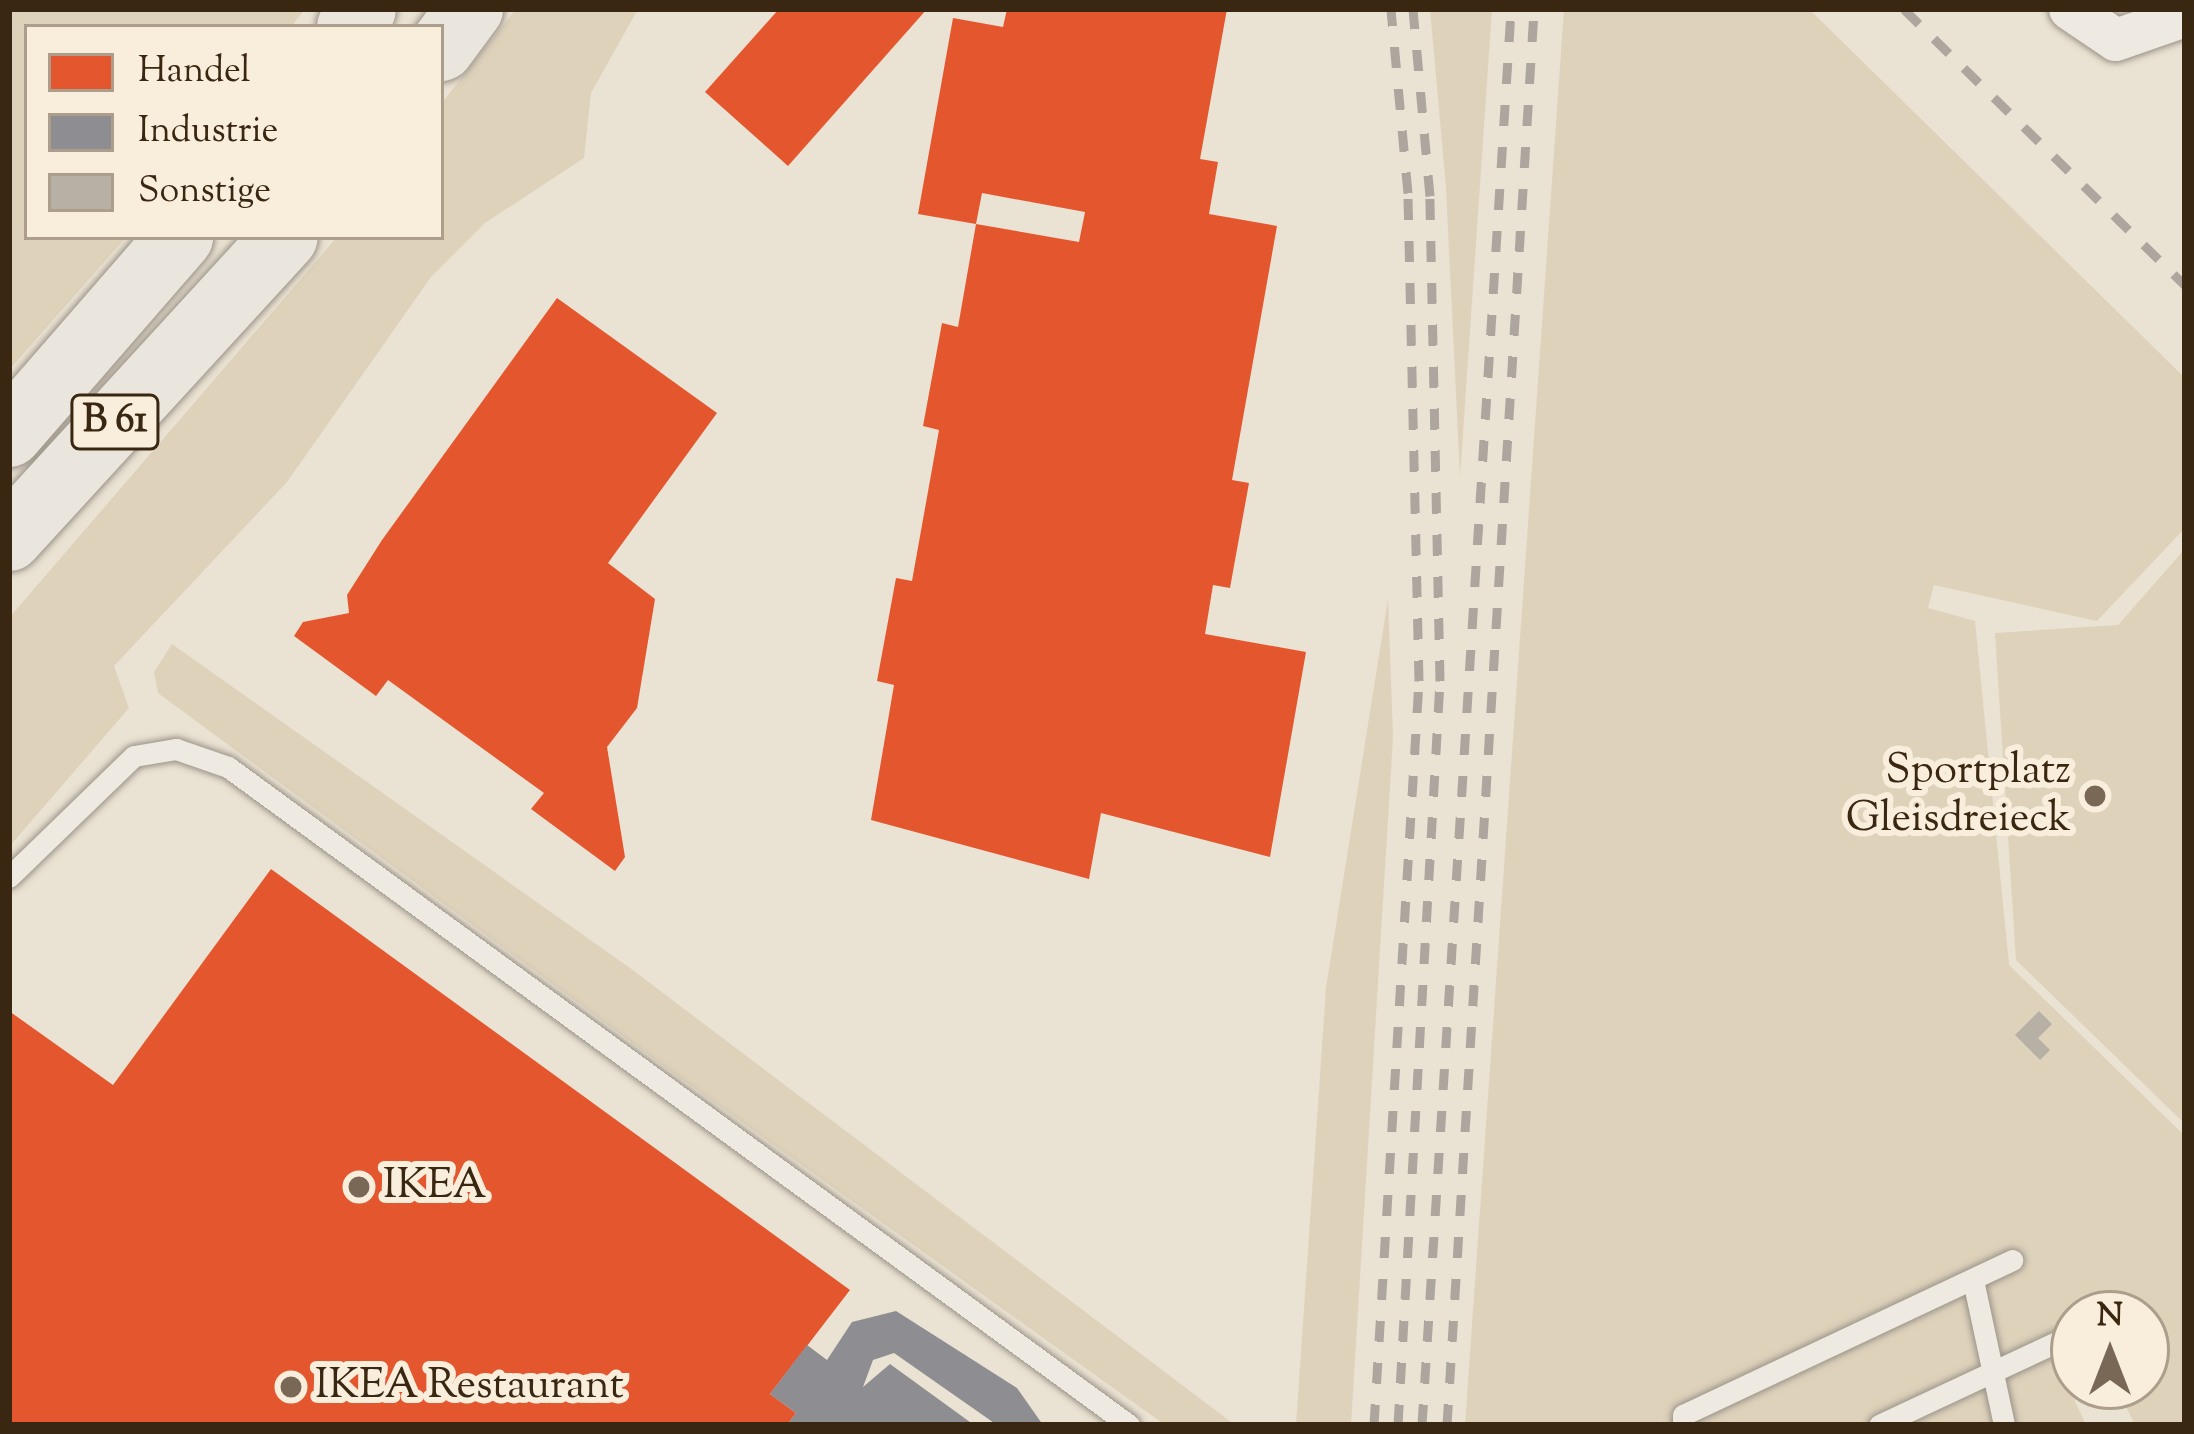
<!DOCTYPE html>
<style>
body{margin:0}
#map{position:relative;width:2194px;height:1434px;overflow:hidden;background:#eae2d2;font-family:"Sorts Mill Goudy",serif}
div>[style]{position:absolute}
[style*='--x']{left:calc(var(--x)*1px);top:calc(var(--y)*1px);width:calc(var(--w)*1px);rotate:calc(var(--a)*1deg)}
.green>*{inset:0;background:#ded2bb}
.shops>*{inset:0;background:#e4572e}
.industry>*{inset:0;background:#8d8d92}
.building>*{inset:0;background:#b7b0a4}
.roads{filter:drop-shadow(0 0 3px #9b9489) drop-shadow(0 0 3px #9b9489)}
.lane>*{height:21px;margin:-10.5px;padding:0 10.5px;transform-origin:10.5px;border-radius:10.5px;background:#eeeae1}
.street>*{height:42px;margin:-21px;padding:0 21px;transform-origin:21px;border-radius:21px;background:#eeeae1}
.highway>*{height:66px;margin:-33px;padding:0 33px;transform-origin:33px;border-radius:33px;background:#ebe6dd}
.rail>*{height:9px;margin-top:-4.5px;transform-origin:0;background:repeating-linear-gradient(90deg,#aca69e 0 21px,transparent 0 42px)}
.dots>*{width:33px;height:33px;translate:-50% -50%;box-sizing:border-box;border:6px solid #f8eedb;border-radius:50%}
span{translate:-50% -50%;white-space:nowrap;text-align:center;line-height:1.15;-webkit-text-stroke:12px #f8eedb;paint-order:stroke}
.shield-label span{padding:3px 9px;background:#f8eedb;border:3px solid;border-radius:9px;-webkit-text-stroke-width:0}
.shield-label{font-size:39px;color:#3a2711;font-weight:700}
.poi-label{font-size:42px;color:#3a2711}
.right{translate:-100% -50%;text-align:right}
.left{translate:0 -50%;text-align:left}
.frame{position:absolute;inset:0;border:12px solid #3a2711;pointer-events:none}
.legend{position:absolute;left:24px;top:24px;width:420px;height:216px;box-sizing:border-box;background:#f8eedb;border:3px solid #ac9e8a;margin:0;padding:15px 21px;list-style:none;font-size:36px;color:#3a2711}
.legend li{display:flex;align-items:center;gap:24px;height:60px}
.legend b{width:60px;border:3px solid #ac9e8a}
.north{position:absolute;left:2050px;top:1290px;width:120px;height:120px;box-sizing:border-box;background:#f8eedb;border:3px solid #ac9e8a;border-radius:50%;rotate:0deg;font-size:33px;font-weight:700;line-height:48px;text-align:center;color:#3a2711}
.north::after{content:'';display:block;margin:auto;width:42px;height:54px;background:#786855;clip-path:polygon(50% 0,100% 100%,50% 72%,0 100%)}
</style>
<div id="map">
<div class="green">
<div style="clip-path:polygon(9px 9px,305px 9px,291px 27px,27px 27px,27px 237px,126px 237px,9px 370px)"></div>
<div style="clip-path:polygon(516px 9px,638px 9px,591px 93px,584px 158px,485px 223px,431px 277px,287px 482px,114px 666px,129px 708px,9px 847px,9px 618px,337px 237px,441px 237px,441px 104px)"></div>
<div style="clip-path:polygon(1430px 9px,1492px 9px,1460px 477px,1446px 188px)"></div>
<div style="clip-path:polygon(1564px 9px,1809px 9px,2185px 378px,2185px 528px,2097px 621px,1934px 585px,1928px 608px,1975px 621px,2009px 965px,2185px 1136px,2185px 1425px,2135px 1425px,2116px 1386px,2146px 1386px,2146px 1314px,2074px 1314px,2074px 1386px,2098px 1386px,2073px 1397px,2086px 1425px,1465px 1425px)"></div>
<div style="clip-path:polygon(2185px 549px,2185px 1124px,2016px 960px,1995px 633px,2118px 625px)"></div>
<div style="clip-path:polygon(1388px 599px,1393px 737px,1351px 1425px,1296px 1425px,1326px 988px)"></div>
<div style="clip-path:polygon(172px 644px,630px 968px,1235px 1425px,1165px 1425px,673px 1073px,158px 693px,154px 672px)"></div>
</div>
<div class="shops">
<div style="clip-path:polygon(779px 9px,927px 9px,788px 166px,705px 92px)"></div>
<div style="clip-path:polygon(1007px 9px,1227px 9px,1200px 159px,1218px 162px,1209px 214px,1277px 226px,1232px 480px,1249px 483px,1230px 588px,1213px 585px,1205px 634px,1306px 652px,1270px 857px,1101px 813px,1089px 879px,871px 820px,894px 685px,877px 681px,896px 578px,912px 581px,939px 430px,923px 426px,942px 323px,958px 327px,976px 224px,1079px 242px,1085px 212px,982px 193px,976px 224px,918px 214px,953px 18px,1003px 27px)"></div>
<div style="clip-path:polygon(557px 298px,717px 413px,608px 563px,655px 599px,637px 708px,607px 747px,625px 857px,615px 871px,531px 809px,544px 793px,388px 680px,376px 696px,294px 636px,303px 622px,349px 613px,347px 595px,382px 540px)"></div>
<div style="clip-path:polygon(271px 869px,850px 1290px,770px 1394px,796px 1413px,787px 1425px,9px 1425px,9px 1011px,113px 1085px)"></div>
</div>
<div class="industry">
<div style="clip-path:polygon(896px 1311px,1017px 1388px,1043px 1425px,997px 1425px,894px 1353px,873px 1360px,863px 1387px,890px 1364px,974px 1425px,787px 1425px,796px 1413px,770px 1394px,807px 1345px,827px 1360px,852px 1322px)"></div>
</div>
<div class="building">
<div style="clip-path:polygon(2039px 1011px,2052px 1024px,2038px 1038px,2050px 1050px,2040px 1060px,2015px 1035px)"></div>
</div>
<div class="roads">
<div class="lane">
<div style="--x:9;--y:877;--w:174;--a:-44.1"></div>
<div style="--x:134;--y:756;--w:43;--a:-9.5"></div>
<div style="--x:176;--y:749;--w:55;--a:19.1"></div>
<div style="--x:228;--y:767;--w:1116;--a:36.14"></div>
<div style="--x:1973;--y:1280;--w:148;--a:77.9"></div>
<div style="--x:1683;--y:1425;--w:10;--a:-90"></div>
<div style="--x:1683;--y:1415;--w:364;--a:-25.2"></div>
<div style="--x:1879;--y:1425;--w:203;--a:-25.1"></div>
</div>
<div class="street">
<div style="--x:2070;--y:9;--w:55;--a:34"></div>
<div style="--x:2116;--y:40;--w:73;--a:-19.2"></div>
</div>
<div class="highway">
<div style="--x:350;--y:27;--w:22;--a:-54"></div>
<div style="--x:441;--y:48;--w:49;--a:-53.4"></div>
<div style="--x:9;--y:434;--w:261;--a:-49"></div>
<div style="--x:9;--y:538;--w:408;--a:-47.5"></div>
</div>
</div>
<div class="rail">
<div style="--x:1904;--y:9;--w:394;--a:44.5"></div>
<div style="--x:1374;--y:1425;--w:745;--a:-86.54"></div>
<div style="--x:1419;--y:681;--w:488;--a:-91.3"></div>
<div style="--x:1408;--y:193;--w:185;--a:-95.3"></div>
<div style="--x:1398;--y:1425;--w:745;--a:-86.77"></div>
<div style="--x:1440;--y:681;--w:485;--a:-91.2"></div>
<div style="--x:1430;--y:196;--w:188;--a:-95.2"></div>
<div style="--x:1422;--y:1425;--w:1419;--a:-86.4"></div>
<div style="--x:1447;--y:1425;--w:1419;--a:-86.48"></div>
</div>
<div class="dots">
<div style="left:2095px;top:796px;background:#786855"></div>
<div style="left:359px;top:1187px;background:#786855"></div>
<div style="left:291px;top:1387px;background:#786855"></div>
</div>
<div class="shield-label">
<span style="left:115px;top:422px">B 61</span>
</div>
<div class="poi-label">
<span class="right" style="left:2071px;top:796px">Sportplatz<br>Gleisdreieck</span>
<span class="left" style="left:383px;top:1187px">IKEA</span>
<span class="left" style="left:315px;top:1387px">IKEA Restaurant</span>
</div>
<div class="frame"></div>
<ul class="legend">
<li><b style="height:33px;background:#e4572e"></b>Handel</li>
<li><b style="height:33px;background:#8d8d92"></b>Industrie</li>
<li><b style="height:33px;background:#b7b0a4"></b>Sonstige</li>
</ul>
<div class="north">N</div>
</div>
